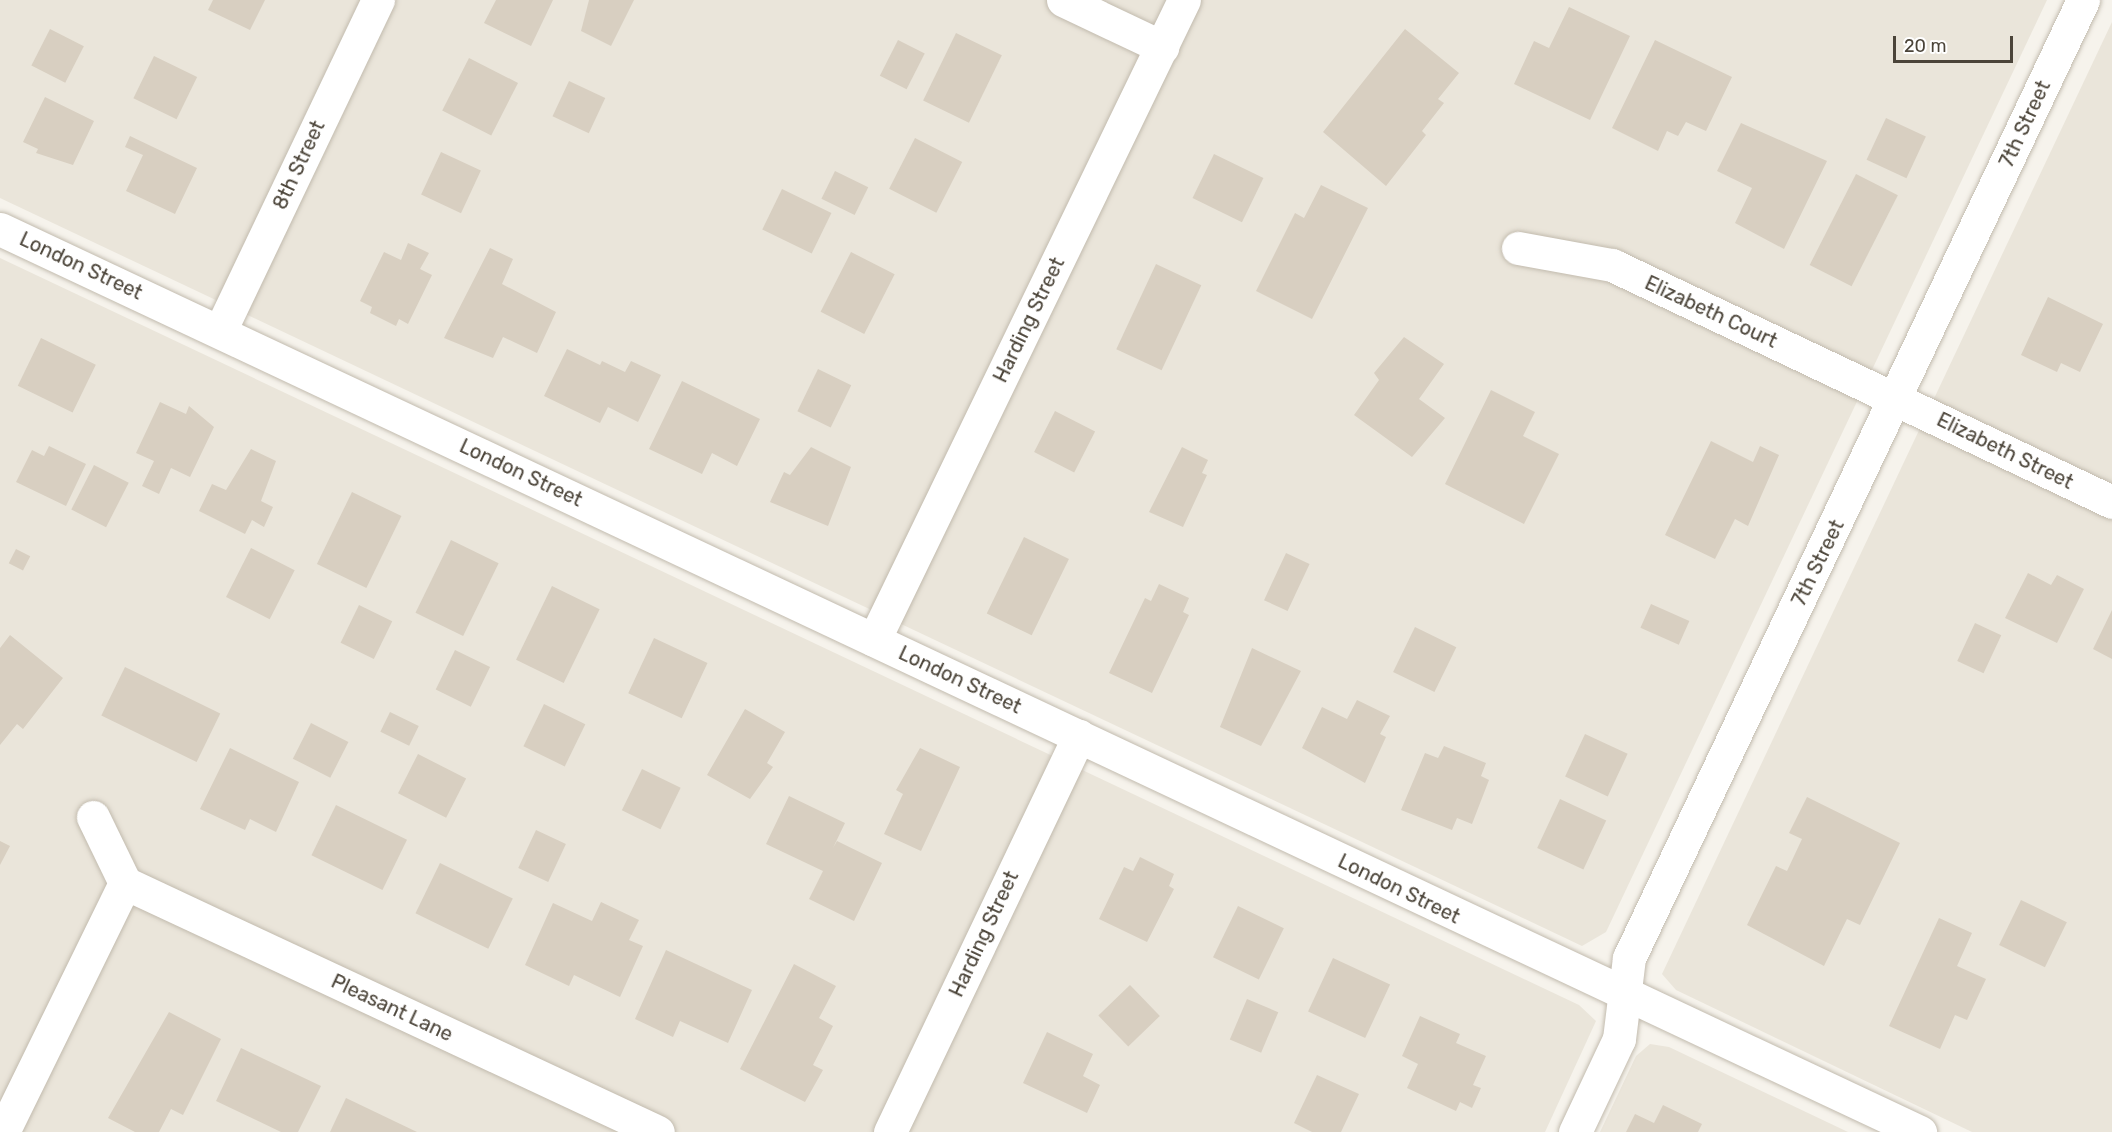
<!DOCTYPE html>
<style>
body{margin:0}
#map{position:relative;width:2112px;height:1132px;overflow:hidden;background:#f6f3ec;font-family:Rubik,sans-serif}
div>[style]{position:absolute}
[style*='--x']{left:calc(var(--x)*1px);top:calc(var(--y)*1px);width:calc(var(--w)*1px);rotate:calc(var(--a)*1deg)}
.residential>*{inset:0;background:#eae5da}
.building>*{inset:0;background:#d8cfc1;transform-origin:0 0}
.roads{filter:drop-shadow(0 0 2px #c2bbae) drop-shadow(0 0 2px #c2bbae)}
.minor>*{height:33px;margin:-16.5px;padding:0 16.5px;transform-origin:16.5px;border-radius:16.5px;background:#fff}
.tertiary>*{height:33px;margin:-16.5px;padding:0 16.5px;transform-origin:16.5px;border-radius:16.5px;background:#fff}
span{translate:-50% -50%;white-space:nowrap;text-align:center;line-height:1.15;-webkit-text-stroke:4.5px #fff;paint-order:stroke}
.street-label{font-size:20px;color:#4b4439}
.scale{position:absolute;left:1893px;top:36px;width:120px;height:27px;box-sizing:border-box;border:3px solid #4b4439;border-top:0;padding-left:8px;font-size:18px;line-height:21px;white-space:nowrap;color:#4b4439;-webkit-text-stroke:4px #fff;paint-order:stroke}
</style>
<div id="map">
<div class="residential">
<div style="clip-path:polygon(0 0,2047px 0,1606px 932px,1582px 946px,0 198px)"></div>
<div style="clip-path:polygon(2112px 22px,2112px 1132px,1972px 1132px,1676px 990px,1662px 974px)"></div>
<div style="clip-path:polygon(0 258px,1579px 1005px,1596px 1021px,1545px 1132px,0 1132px)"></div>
<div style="clip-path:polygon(1650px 1044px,1669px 1047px,1848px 1132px,1600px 1132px,1636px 1056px)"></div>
</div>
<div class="building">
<div style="clip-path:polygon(213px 0,265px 0,250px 30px,208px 10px)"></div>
<div style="clip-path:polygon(496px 0,553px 0,531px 46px,484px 23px)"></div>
<div style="clip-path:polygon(589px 0,634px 0,611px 46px,581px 31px)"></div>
<div style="clip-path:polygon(1569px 7px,1630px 36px,1590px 120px,1514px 84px,1534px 41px,1549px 48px)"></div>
<div style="left:50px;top:29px;width:38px;height:41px;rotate:27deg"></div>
<div style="clip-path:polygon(1405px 29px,1459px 73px,1438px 99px,1444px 103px,1422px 131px,1426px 135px,1386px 186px,1323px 132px)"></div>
<div style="left:956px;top:33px;width:51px;height:75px;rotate:26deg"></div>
<div style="left:898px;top:40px;width:30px;height:40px;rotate:27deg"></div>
<div style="clip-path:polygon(1655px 40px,1732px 77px,1706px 131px,1686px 122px,1678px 136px,1667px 131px,1658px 151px,1612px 128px)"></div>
<div style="left:154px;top:56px;width:48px;height:47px;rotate:26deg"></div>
<div style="left:469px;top:58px;width:55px;height:59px;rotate:27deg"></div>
<div style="left:569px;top:81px;width:40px;height:39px;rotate:25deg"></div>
<div style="clip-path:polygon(45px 97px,94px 121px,73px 165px,36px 153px,38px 149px,23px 142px)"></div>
<div style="left:1886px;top:118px;width:44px;height:46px;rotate:25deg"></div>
<div style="clip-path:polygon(1741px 123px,1827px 161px,1784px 249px,1735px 223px,1752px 188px,1717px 171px)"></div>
<div style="clip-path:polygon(130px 136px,197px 168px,175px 214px,126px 191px,143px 155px,125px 147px)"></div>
<div style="left:915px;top:138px;width:53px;height:57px;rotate:27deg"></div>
<div style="left:441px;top:152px;width:44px;height:47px;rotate:25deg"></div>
<div style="left:1214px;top:154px;width:55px;height:49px;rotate:26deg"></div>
<div style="left:835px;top:171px;width:37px;height:31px;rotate:26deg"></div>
<div style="left:1856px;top:174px;width:47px;height:102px;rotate:27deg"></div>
<div style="clip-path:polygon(1321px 185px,1368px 208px,1312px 319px,1256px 291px,1295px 213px,1304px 218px)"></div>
<div style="left:782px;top:189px;width:55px;height:45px;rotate:26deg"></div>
<div style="clip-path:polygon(408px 243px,429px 253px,420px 269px,432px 275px,408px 324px,399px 319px,396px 326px,370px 313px,372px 307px,360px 301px,384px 252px,401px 260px)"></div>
<div style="clip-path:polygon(490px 248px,513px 259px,502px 284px,556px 312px,537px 353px,503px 337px,493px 358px,444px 338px)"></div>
<div style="left:851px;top:252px;width:49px;height:67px;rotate:27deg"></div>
<div style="left:1156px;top:264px;width:50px;height:94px;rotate:25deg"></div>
<div style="clip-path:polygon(2048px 297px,2103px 324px,2080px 372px,2061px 363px,2057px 372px,2021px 355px)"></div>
<div style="clip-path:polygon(1404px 337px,1444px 364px,1419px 399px,1445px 418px,1412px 457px,1354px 415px,1379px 380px,1374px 373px)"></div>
<div style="left:41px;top:338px;width:61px;height:53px;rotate:26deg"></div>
<div style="clip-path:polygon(567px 349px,600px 365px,602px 361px,625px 372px,631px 361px,661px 375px,638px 422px,608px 407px,600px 423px,544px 396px)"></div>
<div style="left:818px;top:369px;width:37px;height:47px;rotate:26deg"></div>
<div style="clip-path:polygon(682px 381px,760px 419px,737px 466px,712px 453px,702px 474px,649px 449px)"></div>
<div style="clip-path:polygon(1491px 390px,1535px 412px,1523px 436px,1559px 454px,1524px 524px,1445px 484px)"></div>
<div style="clip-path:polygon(160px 402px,186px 414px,189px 406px,214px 427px,190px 477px,171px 468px,159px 494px,142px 486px,154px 461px,136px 453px)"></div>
<div style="left:1055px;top:411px;width:45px;height:46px;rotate:27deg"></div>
<div style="clip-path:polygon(1711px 441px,1753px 462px,1760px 446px,1779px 455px,1748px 526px,1735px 519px,1715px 559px,1665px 535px)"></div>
<div style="clip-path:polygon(49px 446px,86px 464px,66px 506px,16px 482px,32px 450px,44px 456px)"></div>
<div style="clip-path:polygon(811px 447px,851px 467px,828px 526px,770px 502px,784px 472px,790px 475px)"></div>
<div style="clip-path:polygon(1182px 447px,1208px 460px,1202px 473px,1207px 475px,1183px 527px,1149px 512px)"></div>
<div style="clip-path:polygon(251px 449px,276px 461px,261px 501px,273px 507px,264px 527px,252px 520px,245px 534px,199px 511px,212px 484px,226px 490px)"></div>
<div style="left:94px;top:465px;width:39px;height:50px;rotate:27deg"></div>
<div style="left:352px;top:492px;width:55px;height:80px;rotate:26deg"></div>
<div style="left:1024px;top:537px;width:50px;height:85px;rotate:26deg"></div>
<div style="left:451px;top:540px;width:53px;height:81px;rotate:26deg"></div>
<div style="left:251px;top:548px;width:49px;height:55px;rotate:27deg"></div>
<div style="left:16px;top:549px;width:16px;height:16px;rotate:27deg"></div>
<div style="left:1286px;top:553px;width:26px;height:52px;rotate:25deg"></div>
<div style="clip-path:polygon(2028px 573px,2051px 585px,2057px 575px,2084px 589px,2057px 643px,2005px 618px)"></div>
<div style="clip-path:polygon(1159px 584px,1189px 598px,1183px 612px,1189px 615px,1152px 693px,1109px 673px,1145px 598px,1151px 601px)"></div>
<div style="left:552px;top:586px;width:53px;height:82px;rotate:26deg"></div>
<div style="left:1651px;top:604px;width:42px;height:26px;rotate:24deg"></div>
<div style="left:359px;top:605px;width:37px;height:42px;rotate:26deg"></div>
<div style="clip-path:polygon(2112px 610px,2112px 659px,2093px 649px)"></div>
<div style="left:1975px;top:623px;width:29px;height:42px;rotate:25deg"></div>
<div style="left:1415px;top:627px;width:46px;height:50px;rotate:26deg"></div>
<div style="clip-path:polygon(10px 635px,63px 678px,23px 729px,17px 724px,0 745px,0 648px)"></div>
<div style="left:654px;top:638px;width:59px;height:61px;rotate:25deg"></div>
<div style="clip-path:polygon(1252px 648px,1301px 671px,1261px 746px,1220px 727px)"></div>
<div style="left:455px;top:650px;width:39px;height:44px;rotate:26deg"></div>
<div style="left:125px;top:667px;width:106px;height:54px;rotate:26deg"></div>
<div style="clip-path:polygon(1357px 700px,1390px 716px,1380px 734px,1386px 737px,1365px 783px,1302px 748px,1322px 707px,1347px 719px)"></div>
<div style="left:544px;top:704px;width:46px;height:47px;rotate:26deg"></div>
<div style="clip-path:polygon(745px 709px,785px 732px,767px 763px,773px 767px,750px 799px,707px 775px)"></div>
<div style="left:390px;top:712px;width:32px;height:22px;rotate:26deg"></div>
<div style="left:311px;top:723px;width:42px;height:40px;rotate:27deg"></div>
<div style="left:1585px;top:734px;width:47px;height:47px;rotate:25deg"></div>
<div style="clip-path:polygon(1444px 746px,1486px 763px,1481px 776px,1489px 780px,1472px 824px,1457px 818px,1452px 830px,1401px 810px,1425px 753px,1438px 758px)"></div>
<div style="clip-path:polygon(230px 748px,299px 782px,276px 832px,250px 819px,245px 830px,200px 809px)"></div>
<div style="clip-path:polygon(920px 748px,960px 767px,921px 851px,884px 834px,903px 794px,896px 790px)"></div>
<div style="left:418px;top:754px;width:54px;height:44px;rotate:27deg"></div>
<div style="left:642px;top:769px;width:43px;height:46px;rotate:26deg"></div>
<div style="clip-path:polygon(789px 796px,845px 823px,833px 848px,837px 841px,882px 863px,854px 921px,809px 899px,823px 871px,766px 844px)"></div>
<div style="clip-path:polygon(1807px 797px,1900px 843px,1860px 925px,1847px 919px,1824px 966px,1747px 925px,1776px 866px,1787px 871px,1802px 839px,1789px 833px)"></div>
<div style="left:1560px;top:799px;width:51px;height:54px;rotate:25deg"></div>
<div style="left:336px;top:805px;width:79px;height:56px;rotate:26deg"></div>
<div style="left:536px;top:830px;width:33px;height:42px;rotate:25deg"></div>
<div style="clip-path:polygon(0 841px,10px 846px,0 865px)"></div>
<div style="clip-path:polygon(1140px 857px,1174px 874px,1169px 886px,1174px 889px,1147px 942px,1099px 919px,1124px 867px,1133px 871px)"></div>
<div style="left:440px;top:863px;width:81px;height:56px;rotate:26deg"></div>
<div style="left:2021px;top:900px;width:51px;height:50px;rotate:26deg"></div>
<div style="clip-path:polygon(601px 902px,639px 920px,629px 940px,643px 946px,620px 997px,574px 975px,569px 986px,525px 965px,553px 903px,592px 921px)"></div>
<div style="left:1238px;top:906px;width:51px;height:57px;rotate:26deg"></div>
<div style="clip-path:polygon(1939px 918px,1972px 933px,1957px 966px,1986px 979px,1967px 1020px,1955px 1015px,1940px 1049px,1889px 1026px)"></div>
<div style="clip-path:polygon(666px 950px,752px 990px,728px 1043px,680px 1021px,673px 1037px,635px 1019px)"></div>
<div style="left:1333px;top:958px;width:63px;height:59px;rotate:25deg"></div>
<div style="clip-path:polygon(794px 964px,836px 986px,819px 1018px,833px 1026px,813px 1065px,823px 1070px,805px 1102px,740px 1069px)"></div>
<div style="left:1130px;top:985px;width:43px;height:44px;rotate:46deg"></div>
<div style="left:1247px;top:999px;width:34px;height:44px;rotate:23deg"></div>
<div style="clip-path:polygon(169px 1012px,221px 1039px,183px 1115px,171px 1109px,159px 1132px,135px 1132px,108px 1118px)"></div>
<div style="clip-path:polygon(1420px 1016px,1460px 1034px,1456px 1043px,1486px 1056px,1473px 1085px,1481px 1088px,1472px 1108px,1460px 1102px,1456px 1111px,1407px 1088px,1418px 1064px,1402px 1056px)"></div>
<div style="clip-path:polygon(1047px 1032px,1093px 1054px,1083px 1076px,1100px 1085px,1087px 1113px,1023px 1083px)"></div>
<div style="clip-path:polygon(241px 1048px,321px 1086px,298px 1132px,281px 1132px,216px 1101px)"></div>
<div style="clip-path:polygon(1317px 1075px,1359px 1094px,1341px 1132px,1312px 1132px,1294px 1123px)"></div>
<div style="clip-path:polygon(346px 1098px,417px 1132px,330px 1132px)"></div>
<div style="clip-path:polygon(1663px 1105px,1702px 1124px,1698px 1132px,1626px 1132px,1635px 1114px,1654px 1123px)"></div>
</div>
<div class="roads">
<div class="minor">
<div style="--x:1063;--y:0;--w:110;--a:25.4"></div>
<div style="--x:1518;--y:248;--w:96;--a:10.3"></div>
<div style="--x:1612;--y:265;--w:553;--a:25.36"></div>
<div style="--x:220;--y:331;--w:367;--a:-64.5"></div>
<div style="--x:874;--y:640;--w:711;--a:-64.16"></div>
<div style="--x:93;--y:817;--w:73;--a:64.1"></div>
<div style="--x:125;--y:883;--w:588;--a:25.04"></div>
<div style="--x:3;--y:1132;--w:277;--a:-63.9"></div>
<div style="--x:890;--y:1132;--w:439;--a:-64.5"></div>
</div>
<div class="tertiary">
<div style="--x:0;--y:229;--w:2122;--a:25.19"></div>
<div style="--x:1575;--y:1132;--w:103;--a:-64.7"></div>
<div style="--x:1619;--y:1039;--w:82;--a:-83"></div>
<div style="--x:1629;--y:958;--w:1060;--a:-64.64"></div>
</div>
</div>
<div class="street-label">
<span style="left:2025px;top:124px;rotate:-65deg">7th Street</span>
<span style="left:299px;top:165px;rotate:-65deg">8th Street</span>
<span style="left:81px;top:266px;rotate:25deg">London Street</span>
<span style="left:1711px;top:312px;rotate:25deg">Elizabeth Court</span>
<span style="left:1029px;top:320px;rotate:-64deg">Harding Street</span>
<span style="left:2005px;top:451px;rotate:26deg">Elizabeth Street</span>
<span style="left:521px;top:473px;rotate:25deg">London Street</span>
<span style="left:1818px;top:563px;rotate:-64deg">7th Street</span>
<span style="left:960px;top:680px;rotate:25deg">London Street</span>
<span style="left:1399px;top:889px;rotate:26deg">London Street</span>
<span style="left:984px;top:934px;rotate:-65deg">Harding Street</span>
<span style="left:392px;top:1008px;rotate:25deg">Pleasant Lane</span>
</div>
<div class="scale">20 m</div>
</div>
